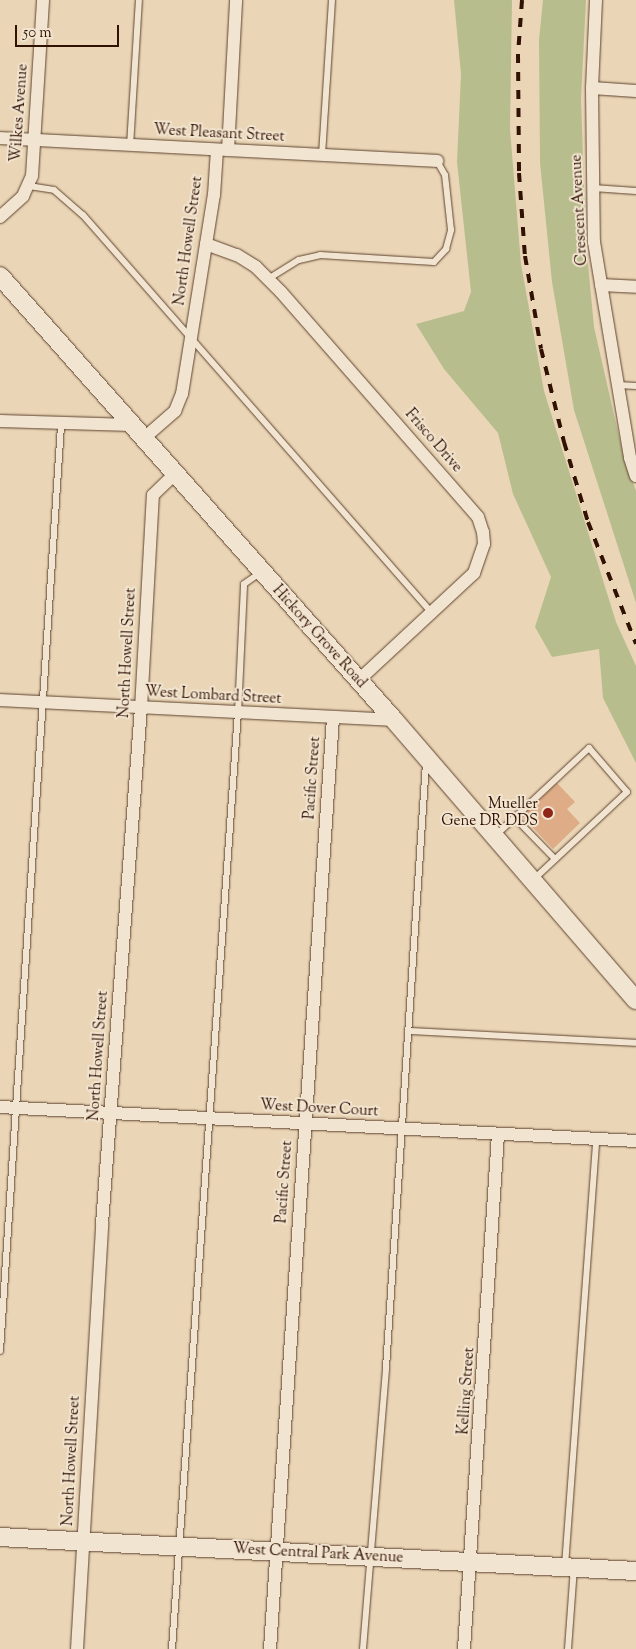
<!DOCTYPE html>
<style>
body{margin:0}
#map{position:relative;width:636px;height:1649px;overflow:hidden;background:#ead6b6;font-family:"Sorts Mill Goudy",serif}
div>[style]{position:absolute}
[style*='--x']{left:calc(var(--x)*1px);top:calc(var(--y)*1px);width:calc(var(--w)*1px);rotate:calc(var(--a)*1deg)}
.green>*{inset:0;background:#b8bd8d}
.building>*{inset:0;background:#dead87}
.roads{filter:drop-shadow(0 0 1px #5f422f) drop-shadow(0 0 1px #5f422f)}
.lane>*{height:6px;margin:-3px;padding:0 3px;transform-origin:3px;border-radius:3px;background:#f1e4d0}
.street>*{height:12px;margin:-6px;padding:0 6px;transform-origin:6px;border-radius:6px;background:#f1e4d0}
.secondary>*{height:18px;margin:-9px;padding:0 9px;transform-origin:9px;border-radius:9px;background:#f1e4d0}
.rail>*{height:4px;margin-top:-2px;transform-origin:0;background:repeating-linear-gradient(90deg,#311102 0 9px,transparent 0 18px)}
.dots>*{width:14px;height:14px;translate:-50% -50%;box-sizing:border-box;border:2px solid #f1e4d0;border-radius:50%}
span{translate:-50% -50%;white-space:nowrap;text-align:center;line-height:1.15;-webkit-text-stroke:4px #f1e4d0;paint-order:stroke}
.street-label{font-size:15px;color:#311102}
.poi-label{font-size:15px;color:#311102}
.right{translate:-100% -50%;text-align:right}
.scale{position:absolute;left:15px;top:25px;width:104px;height:22px;box-sizing:border-box;border:2px solid #311102;border-top:0;padding-left:6px;font-size:15px;line-height:18px;white-space:nowrap;color:#311102;-webkit-text-stroke:4px #f1e4d0;paint-order:stroke}
</style>
<div id="map">
<div class="green">
<div style="clip-path:polygon(454px 0,512px 0,510px 129px,521px 264px,544px 391px,616px 622px,636px 666px,636px 763px,603px 698px,599px 649px,552px 657px,535px 627px,551px 577px,513px 494px,498px 433px,444px 369px,416px 324px,464px 311px,471px 292px,457px 162px,461px 74px)"></div>
<div style="clip-path:polygon(543px 0,586px 0,581px 99px,586px 243px,594px 327px,623px 454px,636px 491px,636px 603px,574px 410px,552px 282px,540px 163px,539px 40px)"></div>
</div>
<div class="building">
<div style="clip-path:polygon(557px 783px,575px 802px,567px 809px,580px 823px,553px 849px,522px 816px)"></div>
</div>
<div class="roads">
<div class="lane">
<div style="--x:130;--y:146;--w:146;--a:-86.5"></div>
<div style="--x:322;--y:155;--w:155;--a:-86.3"></div>
<div style="--x:29;--y:186;--w:25;--a:9"></div>
<div style="--x:54;--y:190;--w:38;--a:41"></div>
<div style="--x:83;--y:215;--w:529;--a:48.75"></div>
<div style="--x:593;--y:188;--w:43;--a:4"></div>
<div style="--x:268;--y:279;--w:36;--a:-32"></div>
<div style="--x:299;--y:260;--w:22;--a:-13"></div>
<div style="--x:320;--y:255;--w:114;--a:3.5"></div>
<div style="--x:434;--y:262;--w:18;--a:-47"></div>
<div style="--x:446;--y:249;--w:20;--a:-75"></div>
<div style="--x:451;--y:230;--w:55;--a:-96.2"></div>
<div style="--x:445;--y:175;--w:16;--a:-120"></div>
<div style="--x:618;--y:385;--w:18;--a:3"></div>
<div style="--x:514;--y:817;--w:59;--a:45.7"></div>
<div style="--x:495;--y:836;--w:129;--a:-43.1"></div>
<div style="--x:589;--y:748;--w:58;--a:49.2"></div>
<div style="--x:627;--y:792;--w:127;--a:136.9"></div>
<div style="--x:409;--y:1031;--w:227;--a:3"></div>
<div style="--x:0;--y:1351;--w:928;--a:-86.23"></div>
<div style="--x:565;--y:1566;--w:427;--a:-85.8"></div>
<div style="--x:172;--y:1649;--w:938;--a:-85.97"></div>
<div style="--x:238;--y:713;--w:129;--a:-87.3"></div>
<div style="--x:244;--y:584;--w:19;--a:-35"></div>
<div style="--x:363;--y:1649;--w:282;--a:-85.3"></div>
<div style="--x:386;--y:1368;--w:607;--a:-86.22"></div>
<div style="--x:568;--y:1649;--w:81;--a:-85.8"></div>
</div>
<div class="street">
<div style="--x:596;--y:0;--w:88;--a:92.6"></div>
<div style="--x:592;--y:88;--w:154;--a:89.3"></div>
<div style="--x:594;--y:242;--w:219;--a:80.5"></div>
<div style="--x:630;--y:458;--w:19;--a:72"></div>
<div style="--x:592;--y:88;--w:44;--a:3.9"></div>
<div style="--x:0;--y:138;--w:438;--a:3"></div>
<div style="--x:228;--y:150;--w:150;--a:-86.9"></div>
<div style="--x:0;--y:217;--w:31;--a:-42"></div>
<div style="--x:23;--y:196;--w:22;--a:-66"></div>
<div style="--x:32;--y:176;--w:176;--a:-86.4"></div>
<div style="--x:206;--y:244;--w:33;--a:20"></div>
<div style="--x:237;--y:255;--w:22;--a:32"></div>
<div style="--x:256;--y:267;--w:35;--a:45"></div>
<div style="--x:281;--y:292;--w:299;--a:48.8"></div>
<div style="--x:478;--y:517;--w:16;--a:72"></div>
<div style="--x:483;--y:532;--w:12;--a:85"></div>
<div style="--x:484;--y:544;--w:31;--a:109"></div>
<div style="--x:474;--y:573;--w:157;--a:137.1"></div>
<div style="--x:601;--y:285;--w:35;--a:3"></div>
<div style="--x:0;--y:421;--w:131;--a:1.7"></div>
<div style="--x:143;--y:439;--w:43;--a:-41.2"></div>
<div style="--x:175;--y:411;--w:18;--a:-68"></div>
<div style="--x:182;--y:394;--w:202;--a:-80.9"></div>
<div style="--x:214;--y:195;--w:45;--a:-86.2"></div>
<div style="--x:0;--y:700;--w:395;--a:2.9"></div>
<div style="--x:0;--y:1107;--w:637;--a:3.06"></div>
<div style="--x:77;--y:1649;--w:426;--a:-86.6"></div>
<div style="--x:102;--y:1224;--w:517;--a:-85.68"></div>
<div style="--x:141;--y:708;--w:213;--a:-86.8"></div>
<div style="--x:153;--y:495;--w:29;--a:-44"></div>
<div style="--x:270;--y:1649;--w:933;--a:-86.13"></div>
<div style="--x:464;--y:1649;--w:515;--a:-86.22"></div>
</div>
<div class="secondary">
<div style="--x:0;--y:276;--w:594;--a:48.41"></div>
<div style="--x:394;--y:720;--w:370;--a:49.2"></div>
<div style="--x:0;--y:1537;--w:637;--a:3.06"></div>
</div>
</div>
<div class="rail">
<div style="--x:522;--y:0;--w:54;--a:94.2"></div>
<div style="--x:518;--y:54;--w:119;--a:89.5"></div>
<div style="--x:519;--y:173;--w:83;--a:85.9"></div>
<div style="--x:525;--y:256;--w:94;--a:80.2"></div>
<div style="--x:541;--y:349;--w:96;--a:76.1"></div>
<div style="--x:564;--y:442;--w:84;--a:73.3"></div>
<div style="--x:588;--y:522;--w:131;--a:68.5"></div>
</div>
<div class="dots">
<div style="left:548px;top:813px;background:#8f2418"></div>
</div>
<div class="street-label">
<span style="left:20px;top:113px;rotate:-86deg">Wilkes Avenue</span>
<span style="left:219px;top:134px;rotate:3deg">West Pleasant Street</span>
<span style="left:580px;top:210px;rotate:-93deg">Crescent Avenue</span>
<span style="left:189px;top:241px;rotate:-82deg">North Howell Street</span>
<span style="left:433px;top:441px;rotate:49deg">Frisco Drive</span>
<span style="left:319px;top:637px;rotate:48deg">Hickory Grove Road</span>
<span style="left:128px;top:653px;rotate:-87deg">North Howell Street</span>
<span style="left:213px;top:696px;rotate:3deg">West Lombard Street</span>
<span style="left:313px;top:778px;rotate:-86deg">Pacific Street</span>
<span style="left:99px;top:1056px;rotate:-86deg">North Howell Street</span>
<span style="left:319px;top:1109px;rotate:3deg">West Dover Court</span>
<span style="left:285px;top:1182px;rotate:-86deg">Pacific Street</span>
<span style="left:467px;top:1391px;rotate:-86deg">Kelling Street</span>
<span style="left:72px;top:1461px;rotate:-87deg">North Howell Street</span>
<span style="left:318px;top:1554px;rotate:3deg">West Central Park Avenue</span>
</div>
<div class="poi-label">
<span class="right" style="left:538px;top:813px">Mueller<br>Gene DR DDS</span>
</div>
<div class="scale">50 m</div>
</div>
